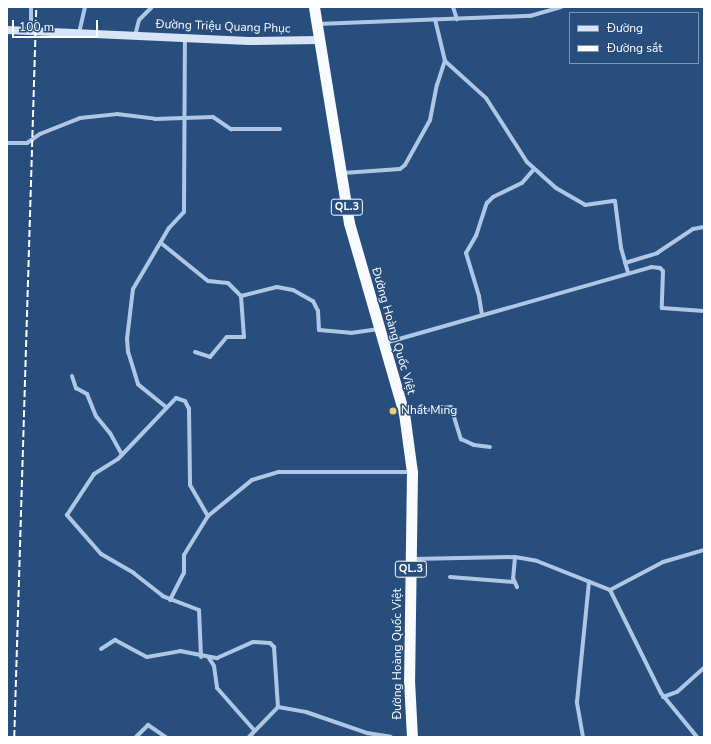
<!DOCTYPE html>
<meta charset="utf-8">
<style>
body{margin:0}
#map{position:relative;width:711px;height:744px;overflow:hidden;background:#284e7e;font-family:"Nunito Sans",sans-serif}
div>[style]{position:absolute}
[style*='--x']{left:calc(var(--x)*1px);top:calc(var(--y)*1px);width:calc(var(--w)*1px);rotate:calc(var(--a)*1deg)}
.minor>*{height:4px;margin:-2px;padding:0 2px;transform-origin:2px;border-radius:2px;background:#afc7e5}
.secondary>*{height:8px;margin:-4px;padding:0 4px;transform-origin:4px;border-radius:4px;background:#d8e4f5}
.trunk>*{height:11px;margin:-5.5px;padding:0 5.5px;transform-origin:5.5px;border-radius:5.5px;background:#f7fafe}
.rail>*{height:1.5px;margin-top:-0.75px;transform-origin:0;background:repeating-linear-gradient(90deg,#fff 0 7px,transparent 0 10px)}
.dots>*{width:11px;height:11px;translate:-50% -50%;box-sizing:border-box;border:2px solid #284e7e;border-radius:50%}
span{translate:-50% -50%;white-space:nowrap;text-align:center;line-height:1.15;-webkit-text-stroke:3px #284e7e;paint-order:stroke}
.shield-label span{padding:1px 3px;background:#284e7e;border:1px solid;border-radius:3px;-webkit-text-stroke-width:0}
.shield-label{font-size:11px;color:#fff;font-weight:700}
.street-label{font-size:12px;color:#fff}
.poi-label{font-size:12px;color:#fff}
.left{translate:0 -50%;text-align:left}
.frame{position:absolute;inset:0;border:8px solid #fff;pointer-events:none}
.legend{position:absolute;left:569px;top:12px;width:130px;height:52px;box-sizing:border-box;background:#284e7e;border:1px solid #7e95b2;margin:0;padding:5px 7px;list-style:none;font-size:12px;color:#fff}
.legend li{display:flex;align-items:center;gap:8px;height:20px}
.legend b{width:20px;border:1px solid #7e95b2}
.scale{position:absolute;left:12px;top:20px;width:86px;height:18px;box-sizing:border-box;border:2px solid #fff;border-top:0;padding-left:5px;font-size:12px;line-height:14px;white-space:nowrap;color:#fff;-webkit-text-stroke:3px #284e7e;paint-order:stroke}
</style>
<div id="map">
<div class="minor">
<div style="--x:31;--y:7;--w:23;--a:90"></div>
<div style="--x:453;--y:7;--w:13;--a:72"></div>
<div style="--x:317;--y:24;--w:213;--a:-2.2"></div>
<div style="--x:530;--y:16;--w:33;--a:-16"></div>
<div style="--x:79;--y:33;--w:27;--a:-77"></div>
<div style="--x:135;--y:36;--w:16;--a:-76"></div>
<div style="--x:139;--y:20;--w:18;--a:-45"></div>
<div style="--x:445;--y:61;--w:55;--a:42.1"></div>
<div style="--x:486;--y:98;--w:76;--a:57.4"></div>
<div style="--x:527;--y:162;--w:39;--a:42"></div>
<div style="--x:556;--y:188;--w:34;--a:30"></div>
<div style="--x:585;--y:205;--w:30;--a:-8"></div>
<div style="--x:615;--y:201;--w:47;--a:82.7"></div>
<div style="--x:621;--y:248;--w:26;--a:74"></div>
<div style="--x:7;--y:143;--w:20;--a:0"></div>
<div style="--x:27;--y:143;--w:16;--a:-35"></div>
<div style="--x:40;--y:134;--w:43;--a:-21.8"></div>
<div style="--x:80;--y:118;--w:37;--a:-6"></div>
<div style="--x:117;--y:114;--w:38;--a:7"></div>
<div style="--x:155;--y:119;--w:58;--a:-2"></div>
<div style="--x:213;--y:117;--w:22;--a:34"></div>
<div style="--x:231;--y:129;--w:49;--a:0"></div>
<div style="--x:343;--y:173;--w:57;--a:-4"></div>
<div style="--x:400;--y:169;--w:6;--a:-39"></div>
<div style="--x:405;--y:165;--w:51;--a:-60.9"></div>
<div style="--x:430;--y:120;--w:36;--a:-79"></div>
<div style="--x:437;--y:85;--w:25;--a:-72"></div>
<div style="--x:445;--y:61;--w:43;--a:-103.4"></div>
<div style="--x:161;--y:243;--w:60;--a:39"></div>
<div style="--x:208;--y:281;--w:20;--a:6"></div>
<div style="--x:228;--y:283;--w:18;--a:45"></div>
<div style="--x:241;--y:296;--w:37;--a:-14"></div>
<div style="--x:277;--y:287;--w:16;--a:11"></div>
<div style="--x:293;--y:290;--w:23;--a:29"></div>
<div style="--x:313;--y:301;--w:11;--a:63"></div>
<div style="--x:318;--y:311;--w:19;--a:87"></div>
<div style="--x:319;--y:330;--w:32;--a:5"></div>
<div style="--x:351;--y:333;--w:28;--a:-8"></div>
<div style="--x:625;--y:263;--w:34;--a:-17"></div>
<div style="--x:657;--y:253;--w:43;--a:-33.7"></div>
<div style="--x:693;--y:229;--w:11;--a:-10"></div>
<div style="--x:482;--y:315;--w:19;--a:-99"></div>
<div style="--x:479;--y:296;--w:45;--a:-106.8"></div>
<div style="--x:466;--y:253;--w:20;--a:-60"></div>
<div style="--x:476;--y:236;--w:35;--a:-72"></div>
<div style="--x:487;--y:203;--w:8;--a:-45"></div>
<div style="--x:493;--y:197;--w:32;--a:-26"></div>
<div style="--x:522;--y:183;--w:18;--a:-49"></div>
<div style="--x:385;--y:343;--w:277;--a:-15.9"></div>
<div style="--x:651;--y:267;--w:9;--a:6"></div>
<div style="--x:660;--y:268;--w:4;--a:45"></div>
<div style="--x:663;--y:271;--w:37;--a:92"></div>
<div style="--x:662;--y:308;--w:42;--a:4.1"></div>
<div style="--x:195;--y:352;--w:16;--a:18"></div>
<div style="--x:210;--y:357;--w:26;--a:-50"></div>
<div style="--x:227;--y:337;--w:17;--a:0"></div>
<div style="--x:244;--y:337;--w:41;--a:-94.2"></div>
<div style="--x:72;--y:376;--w:13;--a:72"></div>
<div style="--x:76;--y:388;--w:13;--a:29"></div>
<div style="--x:87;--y:394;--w:24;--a:68"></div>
<div style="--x:96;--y:416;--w:22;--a:51"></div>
<div style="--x:110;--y:433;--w:25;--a:61"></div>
<div style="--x:166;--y:407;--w:36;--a:-141"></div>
<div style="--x:138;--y:384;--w:34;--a:-107"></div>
<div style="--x:128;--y:352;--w:13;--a:-94"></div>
<div style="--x:127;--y:339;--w:50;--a:-83.2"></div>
<div style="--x:133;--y:289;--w:71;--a:-59.5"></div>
<div style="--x:169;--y:228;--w:22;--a:-47"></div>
<div style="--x:184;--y:212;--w:174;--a:-89.7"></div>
<div style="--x:404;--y:413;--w:47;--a:-7.3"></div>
<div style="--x:451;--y:407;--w:34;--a:73"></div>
<div style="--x:461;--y:439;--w:14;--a:25"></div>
<div style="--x:474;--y:445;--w:16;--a:7"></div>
<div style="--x:515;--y:557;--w:21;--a:95"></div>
<div style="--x:513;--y:578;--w:10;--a:66"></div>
<div style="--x:412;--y:559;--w:103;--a:-1.1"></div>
<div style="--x:515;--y:557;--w:22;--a:10"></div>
<div style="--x:537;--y:561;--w:79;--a:21.7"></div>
<div style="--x:610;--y:590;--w:115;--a:63.7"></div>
<div style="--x:661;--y:693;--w:57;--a:50.7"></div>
<div style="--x:450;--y:577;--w:64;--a:4.5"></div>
<div style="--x:610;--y:590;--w:60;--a:-27.8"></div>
<div style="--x:663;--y:562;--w:43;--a:-16.3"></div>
<div style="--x:170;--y:600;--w:30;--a:-63"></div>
<div style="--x:184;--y:573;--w:18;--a:-90"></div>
<div style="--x:184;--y:555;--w:46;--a:-58.4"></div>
<div style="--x:208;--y:516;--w:57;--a:-39.3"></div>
<div style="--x:252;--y:480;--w:28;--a:-17"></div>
<div style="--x:279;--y:472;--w:133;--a:0"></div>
<div style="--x:101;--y:649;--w:17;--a:-33"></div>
<div style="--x:115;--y:640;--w:36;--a:28"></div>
<div style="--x:147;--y:657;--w:34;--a:-10"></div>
<div style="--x:180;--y:651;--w:38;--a:11"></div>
<div style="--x:217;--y:658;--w:39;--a:-24"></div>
<div style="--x:253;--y:642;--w:17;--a:3"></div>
<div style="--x:270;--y:643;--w:6;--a:45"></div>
<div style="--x:274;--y:647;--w:60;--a:86.2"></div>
<div style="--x:201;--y:657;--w:47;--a:-92.4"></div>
<div style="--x:199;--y:610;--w:39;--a:-159"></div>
<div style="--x:163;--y:596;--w:37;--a:-142"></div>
<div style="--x:134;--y:573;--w:38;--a:-150"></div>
<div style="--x:101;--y:554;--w:52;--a:-131.1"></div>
<div style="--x:67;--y:515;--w:49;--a:-56.6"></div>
<div style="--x:94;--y:474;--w:28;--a:-32"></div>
<div style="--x:118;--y:459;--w:84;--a:-46.4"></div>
<div style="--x:176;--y:398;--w:9;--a:18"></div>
<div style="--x:185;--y:401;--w:9;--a:63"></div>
<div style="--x:189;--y:409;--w:76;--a:89.2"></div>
<div style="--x:190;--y:485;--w:36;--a:60"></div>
<div style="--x:209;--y:658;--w:9;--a:58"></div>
<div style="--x:214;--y:666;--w:22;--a:82"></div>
<div style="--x:217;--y:688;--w:56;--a:48.6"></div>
<div style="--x:663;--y:697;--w:15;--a:-20"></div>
<div style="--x:677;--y:692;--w:36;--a:-42"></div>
<div style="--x:278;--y:707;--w:28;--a:10"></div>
<div style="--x:306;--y:712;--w:65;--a:19"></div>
<div style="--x:367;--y:733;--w:24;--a:9"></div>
<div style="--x:136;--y:737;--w:17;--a:-45"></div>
<div style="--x:148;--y:725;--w:22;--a:34"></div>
<div style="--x:249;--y:737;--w:42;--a:-46"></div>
<div style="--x:583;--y:737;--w:36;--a:-100"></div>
<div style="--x:577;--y:702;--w:121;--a:-84.3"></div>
</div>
<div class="secondary">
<div style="--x:7;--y:30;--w:242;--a:2.6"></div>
<div style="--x:249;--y:41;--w:70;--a:-0.8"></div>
</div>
<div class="trunk">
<div style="--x:314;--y:7;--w:219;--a:80.8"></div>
<div style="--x:349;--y:223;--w:198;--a:73.9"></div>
<div style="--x:404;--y:413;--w:60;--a:82.3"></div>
<div style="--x:412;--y:472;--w:208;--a:90.8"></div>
<div style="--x:409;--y:680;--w:57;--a:87"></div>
</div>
<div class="rail">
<div style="--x:14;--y:737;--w:730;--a:-88.27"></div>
</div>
<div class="dots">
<div style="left:393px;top:411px;background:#ecc975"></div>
</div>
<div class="shield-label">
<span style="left:347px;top:207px">QL.3</span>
<span style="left:411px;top:569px">QL.3</span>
</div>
<div class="street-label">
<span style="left:223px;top:27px;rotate:2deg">Đường Triệu Quang Phục</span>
<span style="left:393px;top:331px;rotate:74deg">Đường Hoàng Quốc Việt</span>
<span style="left:398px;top:654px;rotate:-90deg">Đường Hoàng Quốc Việt</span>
</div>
<div class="poi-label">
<span class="left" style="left:401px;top:411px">Nhẩt Ming</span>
</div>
<div class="frame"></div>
<ul class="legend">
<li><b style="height:5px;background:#d8e4f5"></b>Đường</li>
<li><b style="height:5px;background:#fff"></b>Đường sắt</li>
</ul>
<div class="scale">100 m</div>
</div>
